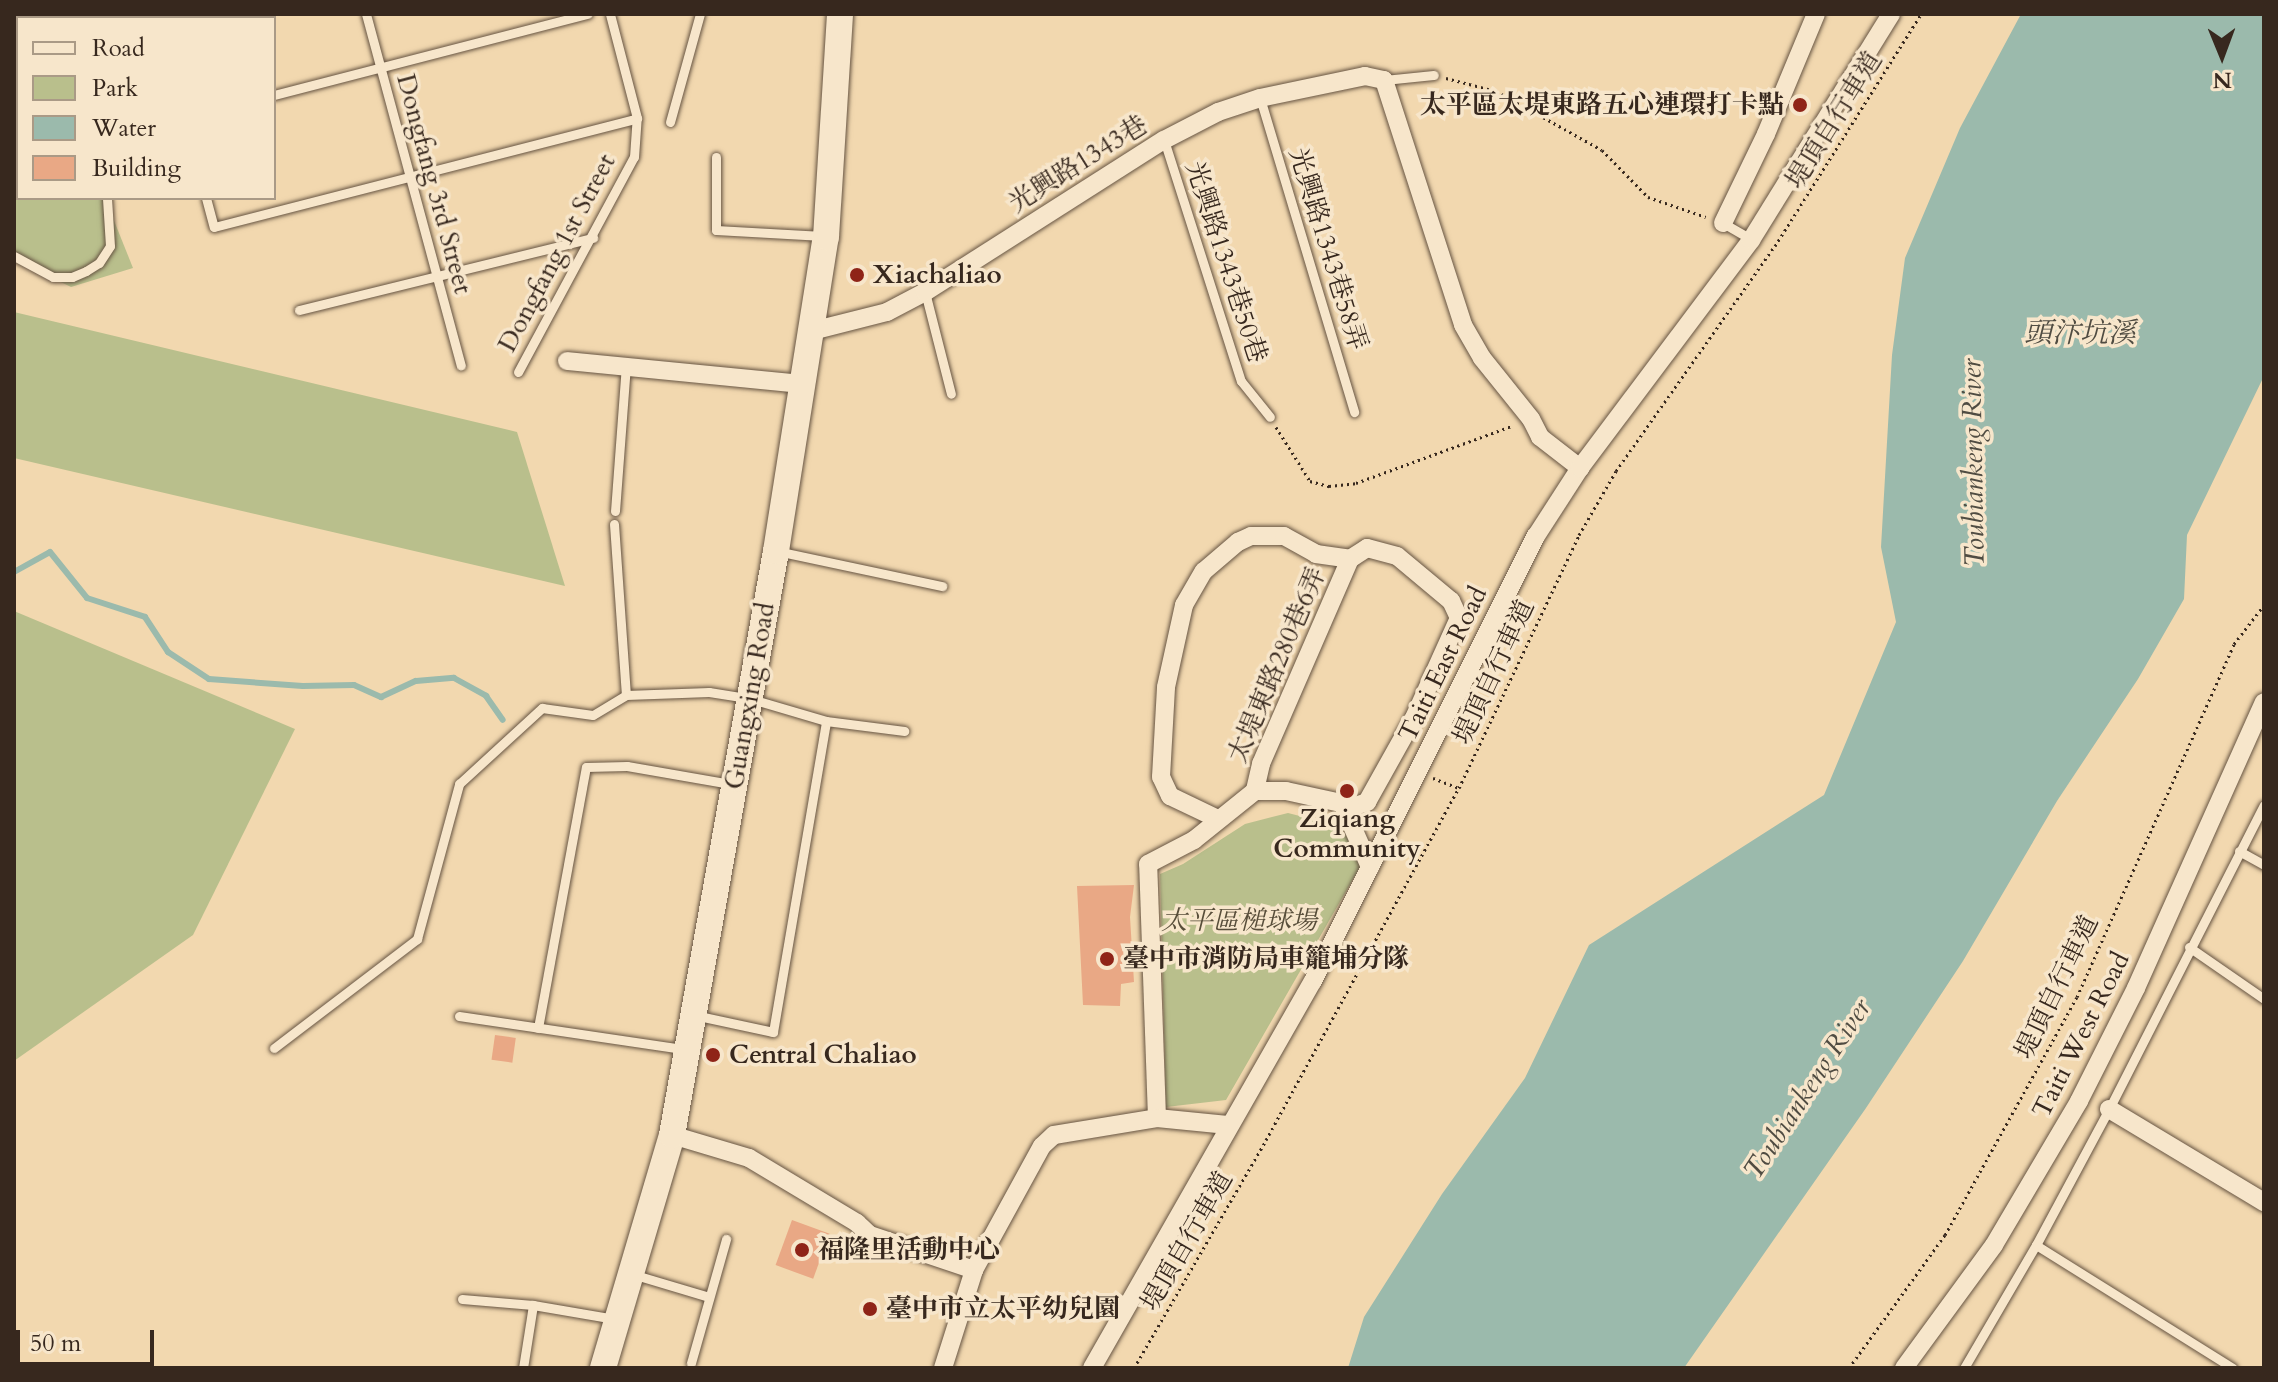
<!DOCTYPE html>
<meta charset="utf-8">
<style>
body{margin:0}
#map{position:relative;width:2278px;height:1382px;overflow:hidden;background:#f2d8af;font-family:Cardo,"Noto Serif TC",serif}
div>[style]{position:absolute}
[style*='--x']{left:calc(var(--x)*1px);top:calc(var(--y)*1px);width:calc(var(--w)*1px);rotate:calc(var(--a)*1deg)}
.green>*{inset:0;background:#b9bf8c}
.water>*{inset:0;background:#9bbaac}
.stream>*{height:6px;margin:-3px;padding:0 3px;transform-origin:3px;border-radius:3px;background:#9bbaac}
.building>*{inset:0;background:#e9a885;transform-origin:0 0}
.path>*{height:3px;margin-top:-1.5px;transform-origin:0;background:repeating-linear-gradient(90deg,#37281e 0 2px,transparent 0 6px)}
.roads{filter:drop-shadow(0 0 2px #665442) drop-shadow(0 0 2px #665442)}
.service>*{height:9px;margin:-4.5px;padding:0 4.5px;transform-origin:4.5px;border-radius:4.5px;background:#f7e6cb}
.minor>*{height:18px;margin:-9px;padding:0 9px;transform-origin:9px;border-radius:9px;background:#f7e6cb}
.secondary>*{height:26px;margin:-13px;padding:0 13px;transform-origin:13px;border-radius:13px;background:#f7e6cb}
.dots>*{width:22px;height:22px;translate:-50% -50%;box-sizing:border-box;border:4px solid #f7e6cb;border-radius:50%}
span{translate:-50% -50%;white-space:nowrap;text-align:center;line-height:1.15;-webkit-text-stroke:7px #f7e6cb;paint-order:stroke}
.poi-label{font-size:26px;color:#37281e;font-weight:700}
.right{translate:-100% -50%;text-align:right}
.left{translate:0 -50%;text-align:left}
.street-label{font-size:26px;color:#37281e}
.park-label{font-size:26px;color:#584e3a;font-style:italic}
.water-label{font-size:28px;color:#504c42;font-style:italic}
.frame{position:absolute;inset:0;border:16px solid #37281e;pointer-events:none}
.legend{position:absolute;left:16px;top:16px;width:260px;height:184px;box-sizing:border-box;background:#f7e6cb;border:2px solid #aa9a86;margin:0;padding:10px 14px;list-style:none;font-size:24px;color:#37281e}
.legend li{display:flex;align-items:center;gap:16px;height:40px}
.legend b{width:40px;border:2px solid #aa9a86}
.north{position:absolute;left:2182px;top:16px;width:80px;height:80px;-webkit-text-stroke:6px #f7e6cb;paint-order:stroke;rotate:179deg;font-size:22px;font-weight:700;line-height:32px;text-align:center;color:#37281e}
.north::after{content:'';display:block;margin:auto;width:28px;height:36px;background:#37281e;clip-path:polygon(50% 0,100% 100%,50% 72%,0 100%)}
.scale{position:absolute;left:16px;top:1330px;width:138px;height:36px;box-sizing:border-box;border:4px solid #37281e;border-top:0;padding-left:10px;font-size:24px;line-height:28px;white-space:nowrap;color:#37281e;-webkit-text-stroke:6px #f7e6cb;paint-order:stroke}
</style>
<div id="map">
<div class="green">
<div style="clip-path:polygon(14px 14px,47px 14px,48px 18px,18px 18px,18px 198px,105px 198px,133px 268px,71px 287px,14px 259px)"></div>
<div style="clip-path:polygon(14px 312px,517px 432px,565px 586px,14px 458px)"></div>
<div style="clip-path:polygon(14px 611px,295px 729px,193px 935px,14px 1061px)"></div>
<div style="clip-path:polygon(1288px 813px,1331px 824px,1358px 846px,1360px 867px,1226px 1100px,1166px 1107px,1160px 874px,1183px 864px,1245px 824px)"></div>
</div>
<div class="water">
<div style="clip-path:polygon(2021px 14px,2264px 14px,2264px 376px,2187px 535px,2184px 599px,2138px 679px,2057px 801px,1963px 961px,1866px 1108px,1684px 1368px,1348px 1368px,1364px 1317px,1442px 1194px,1525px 1078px,1589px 945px,1824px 795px,1896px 622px,1881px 547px,1892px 355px,1905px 258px,1960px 128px)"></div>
</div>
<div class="stream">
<div style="--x:14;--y:572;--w:41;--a:-29.1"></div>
<div style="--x:50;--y:552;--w:59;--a:51.2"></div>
<div style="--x:87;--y:598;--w:61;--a:18.1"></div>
<div style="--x:145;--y:617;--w:42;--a:56.7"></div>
<div style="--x:168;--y:652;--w:49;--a:33.4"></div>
<div style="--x:209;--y:679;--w:94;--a:4.3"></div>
<div style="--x:303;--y:686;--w:51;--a:-1.1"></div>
<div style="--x:354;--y:685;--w:30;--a:24"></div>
<div style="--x:381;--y:697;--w:38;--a:-25"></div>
<div style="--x:416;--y:681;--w:38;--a:-5"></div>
<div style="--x:454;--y:678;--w:37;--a:29"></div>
<div style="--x:486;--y:696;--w:29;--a:55"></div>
</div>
<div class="building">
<div style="clip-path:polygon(1134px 885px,1130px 917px,1134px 982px,1121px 984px,1120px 1006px,1083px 1005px,1077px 886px)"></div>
<div style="left:495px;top:1035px;width:21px;height:25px;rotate:8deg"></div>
<div style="left:792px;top:1220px;width:40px;height:48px;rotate:20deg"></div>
</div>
<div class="path">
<div style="--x:1446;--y:78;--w:52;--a:14.6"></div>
<div style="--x:1496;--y:91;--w:121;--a:29.1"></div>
<div style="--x:1602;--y:150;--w:66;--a:45.6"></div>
<div style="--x:1648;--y:197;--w:61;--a:19"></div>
<div style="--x:1276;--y:427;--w:64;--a:57.8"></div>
<div style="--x:1310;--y:481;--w:20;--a:15"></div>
<div style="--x:1329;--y:486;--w:27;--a:-6"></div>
<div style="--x:1356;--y:483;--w:166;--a:-20.1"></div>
<div style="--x:1433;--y:778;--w:28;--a:21"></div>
<div style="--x:1134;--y:1368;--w:263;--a:-59.9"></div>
<div style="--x:1266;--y:1140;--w:401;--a:-61.3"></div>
<div style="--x:1459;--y:788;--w:280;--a:-64.6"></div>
<div style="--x:1579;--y:535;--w:74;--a:-60"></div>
<div style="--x:1616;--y:471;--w:276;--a:-54.8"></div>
<div style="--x:1775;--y:246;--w:274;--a:-57.8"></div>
<div style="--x:1849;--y:1368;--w:164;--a:-54.2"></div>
<div style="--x:1945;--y:1235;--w:272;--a:-61"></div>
<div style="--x:2077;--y:997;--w:386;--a:-66"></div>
<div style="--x:2234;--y:644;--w:49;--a:-52.4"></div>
</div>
<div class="roads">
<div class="service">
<div style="--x:42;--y:14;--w:4;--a:76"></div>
<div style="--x:153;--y:14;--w:4;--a:76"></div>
<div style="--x:366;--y:14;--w:364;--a:74.9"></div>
<div style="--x:184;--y:18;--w:15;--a:-16"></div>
<div style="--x:1384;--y:80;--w:50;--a:-5.7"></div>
<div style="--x:274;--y:95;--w:324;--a:-14.5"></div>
<div style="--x:1260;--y:98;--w:328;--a:73.3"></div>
<div style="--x:670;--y:122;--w:112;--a:-74.5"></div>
<div style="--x:1164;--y:140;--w:253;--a:72.3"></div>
<div style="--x:1241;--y:381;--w:46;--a:51.1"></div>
<div style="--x:716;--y:157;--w:73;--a:90"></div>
<div style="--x:716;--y:230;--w:107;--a:3.2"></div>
<div style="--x:206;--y:198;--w:30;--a:75"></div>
<div style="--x:214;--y:227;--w:437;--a:-14.4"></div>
<div style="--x:1723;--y:223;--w:32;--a:30"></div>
<div style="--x:14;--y:256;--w:44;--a:28.3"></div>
<div style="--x:53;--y:277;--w:19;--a:0"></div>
<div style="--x:72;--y:277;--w:15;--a:-23"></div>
<div style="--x:86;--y:271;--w:15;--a:-32"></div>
<div style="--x:99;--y:263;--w:20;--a:-57"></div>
<div style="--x:110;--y:246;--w:48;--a:-93.6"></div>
<div style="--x:925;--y:292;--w:105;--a:75.7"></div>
<div style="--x:299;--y:310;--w:303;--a:-13.8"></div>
<div style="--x:518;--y:372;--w:244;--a:-61.7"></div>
<div style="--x:634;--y:157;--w:39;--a:-86"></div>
<div style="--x:637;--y:118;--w:107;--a:-104.6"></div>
<div style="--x:615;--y:511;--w:145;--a:-85.7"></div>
<div style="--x:614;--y:524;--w:171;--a:86"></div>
<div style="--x:777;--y:551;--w:169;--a:12"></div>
<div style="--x:2239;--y:851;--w:29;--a:29"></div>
<div style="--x:2189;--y:947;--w:91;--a:34.7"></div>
<div style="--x:694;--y:1015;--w:81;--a:12.1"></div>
<div style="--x:773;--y:1032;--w:315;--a:-80.3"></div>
<div style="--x:459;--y:1016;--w:226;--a:8.4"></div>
<div style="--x:538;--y:1028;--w:265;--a:-79.6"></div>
<div style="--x:586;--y:767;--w:41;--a:-1.4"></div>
<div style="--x:627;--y:766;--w:105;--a:9.9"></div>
<div style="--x:274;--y:1048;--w:180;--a:-37.3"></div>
<div style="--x:417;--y:939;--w:161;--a:-74.8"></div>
<div style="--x:459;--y:784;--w:113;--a:-42.5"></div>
<div style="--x:542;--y:708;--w:51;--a:7.8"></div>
<div style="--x:593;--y:715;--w:39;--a:-31"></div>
<div style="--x:626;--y:695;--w:83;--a:-2.1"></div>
<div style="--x:709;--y:692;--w:39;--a:9"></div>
<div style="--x:748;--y:698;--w:81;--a:16.4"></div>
<div style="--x:826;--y:721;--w:79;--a:7.3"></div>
<div style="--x:2036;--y:1245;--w:232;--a:32"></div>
<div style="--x:632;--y:1274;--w:80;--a:16.6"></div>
<div style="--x:462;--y:1299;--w:71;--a:4.8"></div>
<div style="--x:533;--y:1305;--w:83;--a:9.7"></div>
<div style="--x:691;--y:1363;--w:129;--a:-74.2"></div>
<div style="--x:523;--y:1368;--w:64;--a:-81"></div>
<div style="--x:1964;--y:1368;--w:143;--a:-59.7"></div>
<div style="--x:2036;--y:1245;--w:154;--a:-61.8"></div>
<div style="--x:2109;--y:1109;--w:341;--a:-63"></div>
</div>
<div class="minor">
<div style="--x:1723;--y:223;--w:99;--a:-64.2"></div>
<div style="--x:1766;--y:134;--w:130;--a:-67.4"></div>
<div style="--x:812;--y:331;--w:77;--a:-14.2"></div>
<div style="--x:887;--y:312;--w:43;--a:-27.8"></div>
<div style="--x:925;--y:292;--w:283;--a:-32.5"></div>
<div style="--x:1164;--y:140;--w:61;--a:-27.4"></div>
<div style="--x:1218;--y:112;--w:44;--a:-18.4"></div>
<div style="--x:1260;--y:98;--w:107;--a:-11.8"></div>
<div style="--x:1365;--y:76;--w:19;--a:12"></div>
<div style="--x:1384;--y:80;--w:257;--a:72.1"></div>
<div style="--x:1463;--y:325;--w:38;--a:60"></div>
<div style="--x:1482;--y:358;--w:78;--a:51.2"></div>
<div style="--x:1531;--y:419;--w:20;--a:63"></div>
<div style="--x:1540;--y:437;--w:51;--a:37.8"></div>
<div style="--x:567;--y:361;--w:237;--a:5.6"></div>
<div style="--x:1342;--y:803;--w:70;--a:66.4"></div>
<div style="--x:1218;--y:819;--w:53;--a:-154.4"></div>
<div style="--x:1170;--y:796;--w:21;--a:-115"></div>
<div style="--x:1161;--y:777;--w:90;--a:-86.8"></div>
<div style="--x:1166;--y:687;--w:84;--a:-77.6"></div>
<div style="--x:1184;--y:605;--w:39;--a:-60"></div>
<div style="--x:1204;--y:571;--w:45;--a:-40.5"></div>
<div style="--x:1238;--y:542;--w:14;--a:-25"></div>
<div style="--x:1251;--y:536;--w:33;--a:0"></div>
<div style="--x:1284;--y:536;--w:37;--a:29"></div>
<div style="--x:1316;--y:554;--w:34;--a:8"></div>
<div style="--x:2109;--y:1109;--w:181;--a:31"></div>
<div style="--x:1157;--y:1118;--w:254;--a:-92"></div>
<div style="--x:1148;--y:864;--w:52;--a:-27.6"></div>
<div style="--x:1194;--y:840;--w:78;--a:-38.8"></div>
<div style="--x:1255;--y:791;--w:31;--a:0"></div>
<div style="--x:1286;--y:791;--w:71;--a:12.3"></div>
<div style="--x:1355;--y:806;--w:13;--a:-18"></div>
<div style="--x:1367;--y:802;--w:96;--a:-60.8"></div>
<div style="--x:1414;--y:718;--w:110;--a:-65.8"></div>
<div style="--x:1459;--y:618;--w:19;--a:-115"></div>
<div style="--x:1451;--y:601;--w:70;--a:-140.2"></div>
<div style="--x:1397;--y:556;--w:31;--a:-165"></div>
<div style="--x:1367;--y:548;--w:20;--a:147"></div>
<div style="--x:1350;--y:559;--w:223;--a:113.5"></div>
<div style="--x:1261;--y:764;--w:28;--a:103"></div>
<div style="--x:672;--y:1135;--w:80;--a:16.6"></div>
<div style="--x:749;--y:1158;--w:126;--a:31"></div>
<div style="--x:857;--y:1223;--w:18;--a:43"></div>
<div style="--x:870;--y:1235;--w:110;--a:18.6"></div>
<div style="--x:943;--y:1368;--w:103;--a:-72.4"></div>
<div style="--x:974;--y:1270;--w:141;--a:-61.3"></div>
<div style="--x:1042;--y:1146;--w:16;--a:-43"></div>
<div style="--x:1054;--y:1135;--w:104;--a:-9.4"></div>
<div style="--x:1157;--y:1118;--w:71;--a:5.6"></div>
<div style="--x:1092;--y:1368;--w:446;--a:-60.3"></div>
<div style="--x:1313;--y:981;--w:498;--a:-63.4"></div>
<div style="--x:1536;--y:536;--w:81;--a:-57.1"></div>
<div style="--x:1580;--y:468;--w:285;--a:-53.1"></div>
<div style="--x:1751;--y:240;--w:266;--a:-58.2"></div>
<div style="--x:1904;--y:1368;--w:152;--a:-53.8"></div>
<div style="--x:1994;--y:1245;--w:167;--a:-59.4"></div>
<div style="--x:2079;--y:1101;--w:127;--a:-63.2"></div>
<div style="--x:2136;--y:988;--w:313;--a:-65.9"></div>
</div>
<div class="secondary">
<div style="--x:603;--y:1368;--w:243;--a:-73.5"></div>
<div style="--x:672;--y:1135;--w:593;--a:-79.9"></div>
<div style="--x:776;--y:551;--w:318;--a:-81"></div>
<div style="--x:826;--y:237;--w:223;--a:-86.4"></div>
</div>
</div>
<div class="dots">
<div style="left:1800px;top:105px;background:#8f2418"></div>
<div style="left:857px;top:275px;background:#8f2418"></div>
<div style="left:1347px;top:791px;background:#8f2418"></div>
<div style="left:1107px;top:959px;background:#8f2418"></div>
<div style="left:713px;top:1055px;background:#8f2418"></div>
<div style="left:802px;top:1250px;background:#8f2418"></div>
<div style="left:870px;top:1309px;background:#8f2418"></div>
</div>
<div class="poi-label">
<span class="right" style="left:1784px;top:105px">太平區太堤東路五心連環打卡點</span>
<span class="left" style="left:873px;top:275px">Xiachaliao</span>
<span style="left:1347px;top:834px">Ziqiang<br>Community</span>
<span class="left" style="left:1123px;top:959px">臺中市消防局車籠埔分隊</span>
<span class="left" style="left:729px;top:1055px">Central Chaliao</span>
<span class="left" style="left:818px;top:1250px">福隆里活動中心</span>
<span class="left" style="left:886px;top:1309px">臺中市立太平幼兒園</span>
</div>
<div class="street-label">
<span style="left:1834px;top:120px;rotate:-58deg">堤頂自行車道</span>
<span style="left:1078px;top:164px;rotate:-32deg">光興路1343巷</span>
<span style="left:434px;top:184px;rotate:75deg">Dongfang 3rd Street</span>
<span style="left:1328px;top:249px;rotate:73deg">光興路1343巷58弄</span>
<span style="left:557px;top:253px;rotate:-62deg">Dongfang 1st Street</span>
<span style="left:1226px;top:262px;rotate:72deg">光興路1343巷50巷</span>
<span style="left:1443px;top:664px;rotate:-64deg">Taiti East Road</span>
<span style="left:1277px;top:665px;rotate:-67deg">太堤東路280巷6弄</span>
<span style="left:1494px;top:672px;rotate:-65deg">堤頂自行車道</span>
<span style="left:750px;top:696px;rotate:-80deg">Guangxing Road</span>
<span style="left:2057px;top:987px;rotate:-64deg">堤頂自行車道</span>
<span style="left:2081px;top:1035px;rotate:-63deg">Taiti West Road</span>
<span style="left:1187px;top:1241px;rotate:-60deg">堤頂自行車道</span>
</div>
<div class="park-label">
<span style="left:1239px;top:921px">太平區槌球場</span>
</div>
<div class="water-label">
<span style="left:2080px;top:333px">頭汴坑溪</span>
<span style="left:1973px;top:463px;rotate:-91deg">Toubiankeng River</span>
<span style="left:1807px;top:1089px;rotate:-57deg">Toubiankeng River</span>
</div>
<div class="frame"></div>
<ul class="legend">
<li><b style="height:10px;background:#f7e6cb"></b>Road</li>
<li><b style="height:22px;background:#b9bf8c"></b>Park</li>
<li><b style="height:22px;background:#9bbaac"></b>Water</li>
<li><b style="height:22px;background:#e9a885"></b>Building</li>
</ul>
<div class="north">N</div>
<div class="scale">50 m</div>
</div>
